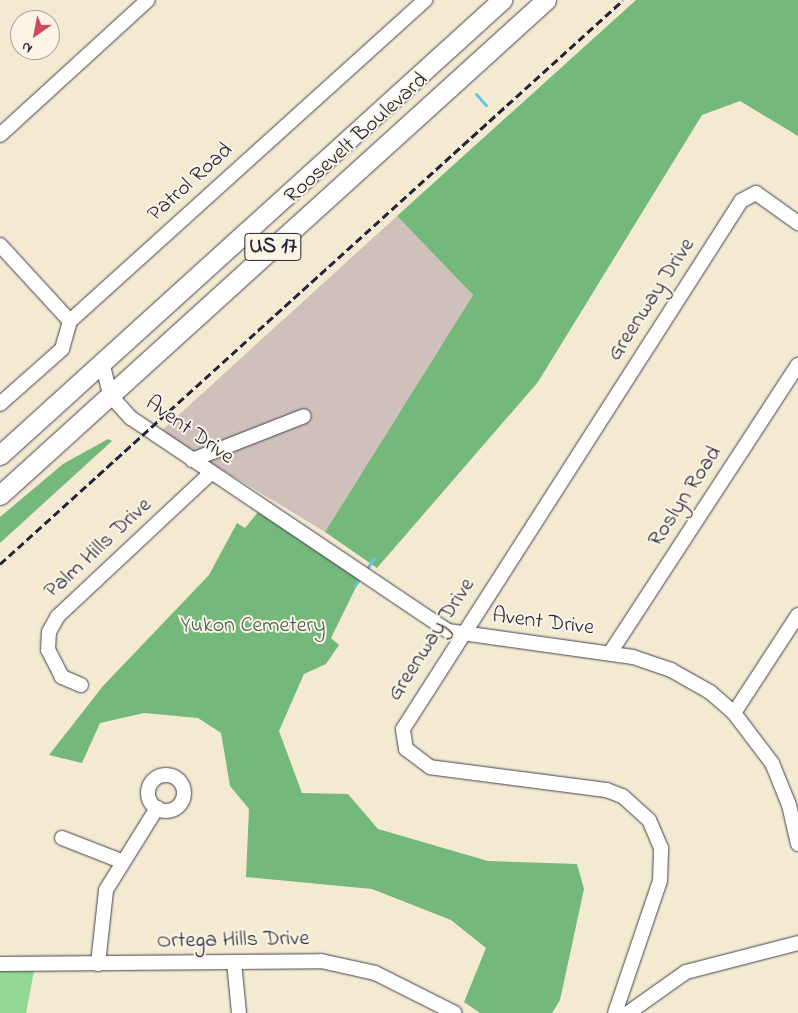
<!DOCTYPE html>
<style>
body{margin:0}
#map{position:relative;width:798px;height:1013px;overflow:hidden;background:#f3ead1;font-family:"Indie Flower",sans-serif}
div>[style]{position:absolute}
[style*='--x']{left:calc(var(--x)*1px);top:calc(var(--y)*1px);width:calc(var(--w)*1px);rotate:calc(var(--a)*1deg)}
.industrial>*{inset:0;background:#d0c0bc}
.green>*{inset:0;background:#92d892}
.forest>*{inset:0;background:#75b87c}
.stream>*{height:3px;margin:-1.5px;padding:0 1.5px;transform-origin:1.5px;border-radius:1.5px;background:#66c5e4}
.roads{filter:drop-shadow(0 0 1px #414052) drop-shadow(0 0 1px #414052)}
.minor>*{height:14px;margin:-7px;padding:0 7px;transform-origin:7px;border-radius:7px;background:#fff}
.minor>.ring{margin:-7px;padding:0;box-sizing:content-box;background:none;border:14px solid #fff;border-radius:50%}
.highway>*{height:19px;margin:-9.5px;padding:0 9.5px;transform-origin:9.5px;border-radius:9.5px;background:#fff}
.rail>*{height:3px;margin-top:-1.5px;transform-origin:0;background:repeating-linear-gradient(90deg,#22223b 0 8px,transparent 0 12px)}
span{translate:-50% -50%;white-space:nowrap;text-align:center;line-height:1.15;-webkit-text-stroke:4px #fcf5e5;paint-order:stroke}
.shield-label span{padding:1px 4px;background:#fcf5e5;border:1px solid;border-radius:4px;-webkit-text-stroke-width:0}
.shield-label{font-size:21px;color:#22223b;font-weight:700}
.street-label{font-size:22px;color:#22223b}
.park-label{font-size:22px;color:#445955}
.north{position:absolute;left:10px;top:10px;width:50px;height:50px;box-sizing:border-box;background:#fcf5e5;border:1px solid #a5a1a1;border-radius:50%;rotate:213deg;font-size:14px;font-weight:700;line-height:20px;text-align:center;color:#22223b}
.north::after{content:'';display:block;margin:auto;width:18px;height:22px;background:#d1495b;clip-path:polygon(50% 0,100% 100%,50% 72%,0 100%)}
</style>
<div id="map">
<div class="industrial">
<div style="clip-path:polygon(397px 216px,473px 295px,325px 532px,160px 432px)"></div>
</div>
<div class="green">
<div style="clip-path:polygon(0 970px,34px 971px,26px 1013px,0 1013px)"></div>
</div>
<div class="forest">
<div style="clip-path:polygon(636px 0,798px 0,798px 136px,740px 101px,702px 115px,538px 382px,377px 568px,325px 532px,473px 295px,397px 216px)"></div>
<div style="clip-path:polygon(108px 439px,112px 441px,0 543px,0 517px,63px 464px)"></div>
<div style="clip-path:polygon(258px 512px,360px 579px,331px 638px,339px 645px,326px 664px,304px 674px,279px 731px,302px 793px,348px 794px,378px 829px,488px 861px,577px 864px,584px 889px,560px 1000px,552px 1013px,480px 1013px,464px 1002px,486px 948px,451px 920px,372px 889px,246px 877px,249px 809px,230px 786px,221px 733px,198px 718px,144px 713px,100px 723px,82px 763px,49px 755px,103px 686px,209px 575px,237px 523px,245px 528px)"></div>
</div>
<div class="stream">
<div style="--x:476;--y:94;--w:15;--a:48"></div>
<div style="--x:368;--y:567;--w:11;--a:-56"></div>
<div style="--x:355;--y:585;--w:6;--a:-51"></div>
</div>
<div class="roads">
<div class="minor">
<div style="--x:0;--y:135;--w:200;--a:-42.4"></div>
<div style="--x:0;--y:245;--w:103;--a:47.4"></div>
<div style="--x:102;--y:362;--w:34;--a:76"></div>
<div style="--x:110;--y:395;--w:31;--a:48"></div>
<div style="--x:131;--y:418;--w:382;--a:33.9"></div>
<div style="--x:448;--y:631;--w:187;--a:8"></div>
<div style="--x:633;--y:657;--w:40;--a:18.9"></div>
<div style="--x:671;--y:670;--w:45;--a:29.4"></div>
<div style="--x:710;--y:692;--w:32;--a:41"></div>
<div style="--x:734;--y:713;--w:63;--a:52.8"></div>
<div style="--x:772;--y:763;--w:45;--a:68"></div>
<div style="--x:789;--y:805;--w:40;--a:77"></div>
<div style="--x:0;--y:404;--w:83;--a:-41.6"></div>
<div style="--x:62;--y:349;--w:29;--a:-74"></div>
<div style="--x:70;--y:321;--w:479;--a:-42.1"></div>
<div style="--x:192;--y:460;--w:120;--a:-21.4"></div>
<div style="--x:610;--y:653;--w:344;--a:-56.9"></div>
<div style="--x:81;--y:685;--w:21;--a:-157"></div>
<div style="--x:62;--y:677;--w:30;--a:-117"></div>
<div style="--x:48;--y:650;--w:18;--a:-87"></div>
<div style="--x:49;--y:632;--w:18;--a:-61"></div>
<div style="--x:58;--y:616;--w:209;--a:-43.1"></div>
<div style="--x:734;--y:713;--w:117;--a:-56.9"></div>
<div class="ring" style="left:148px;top:775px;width:22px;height:22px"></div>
<div style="--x:62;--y:838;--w:63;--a:21.3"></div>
<div style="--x:234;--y:962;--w:51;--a:84.4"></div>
<div style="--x:0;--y:964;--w:321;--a:-0.5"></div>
<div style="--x:321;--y:961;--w:55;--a:12.5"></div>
<div style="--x:375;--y:973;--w:89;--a:26.6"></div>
<div style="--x:98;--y:964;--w:74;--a:-83.8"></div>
<div style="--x:106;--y:890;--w:97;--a:-58.1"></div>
<div style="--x:615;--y:1013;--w:139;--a:-71.2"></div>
<div style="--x:660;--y:881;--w:33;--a:-88"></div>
<div style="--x:661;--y:848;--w:30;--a:-113"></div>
<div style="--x:649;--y:820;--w:36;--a:-138"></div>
<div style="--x:622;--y:796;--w:17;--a:-159"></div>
<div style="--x:606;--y:790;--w:177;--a:-172.6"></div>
<div style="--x:430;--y:767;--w:30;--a:-143"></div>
<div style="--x:406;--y:749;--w:20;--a:-99"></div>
<div style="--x:403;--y:729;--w:627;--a:-57.37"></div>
<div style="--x:741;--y:201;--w:17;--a:-28"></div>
<div style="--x:756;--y:193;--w:52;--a:35.5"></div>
<div style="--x:628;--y:1013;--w:71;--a:-35.3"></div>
<div style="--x:686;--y:972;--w:116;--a:-14.5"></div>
</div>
<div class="highway">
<div style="--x:0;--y:455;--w:678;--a:-42.19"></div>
<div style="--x:0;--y:495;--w:737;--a:-42.2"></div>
</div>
</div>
<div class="rail">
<div style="--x:0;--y:564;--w:840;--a:-42.15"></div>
</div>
<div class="shield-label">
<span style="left:273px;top:247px">US 17</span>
</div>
<div class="street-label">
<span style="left:357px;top:139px;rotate:-42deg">Roosevelt Boulevard</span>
<span style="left:191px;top:183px;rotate:-42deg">Patrol Road</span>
<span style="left:652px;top:300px;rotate:-57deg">Greenway Drive</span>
<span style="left:189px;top:431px;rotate:35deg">Avent Drive</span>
<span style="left:686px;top:497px;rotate:-57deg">Roslyn Road</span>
<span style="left:99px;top:549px;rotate:-43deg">Palm Hills Drive</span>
<span style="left:543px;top:623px;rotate:7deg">Avent Drive</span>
<span style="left:432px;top:640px;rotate:-57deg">Greenway Drive</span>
<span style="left:233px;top:941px;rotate:-1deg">Ortega Hills Drive</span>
</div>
<div class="park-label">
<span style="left:253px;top:627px">Yukon Cemetery</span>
</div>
<div class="north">N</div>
</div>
